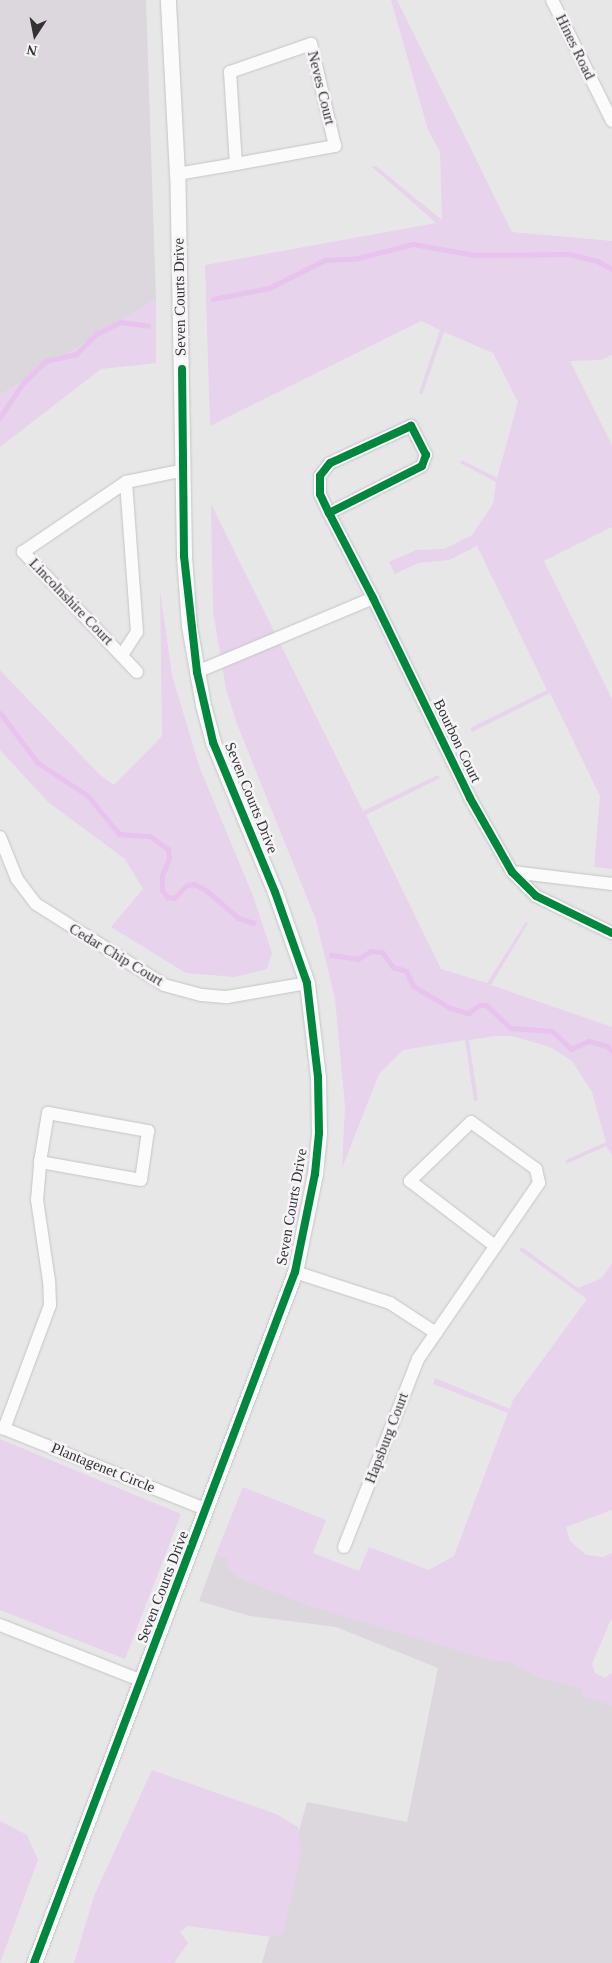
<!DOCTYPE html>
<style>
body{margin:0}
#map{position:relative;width:612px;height:1963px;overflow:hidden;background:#e8e7e8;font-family:Georgia,serif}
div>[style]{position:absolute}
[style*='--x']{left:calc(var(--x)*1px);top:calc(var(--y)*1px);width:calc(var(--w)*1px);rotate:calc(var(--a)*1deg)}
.built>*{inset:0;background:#dbd7dc}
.green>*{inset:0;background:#e7d3eb}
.stream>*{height:5px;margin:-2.5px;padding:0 2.5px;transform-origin:2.5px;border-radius:2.5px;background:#e7c3ee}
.roads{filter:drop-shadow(0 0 1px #c5c4c5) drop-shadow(0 0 1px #c5c4c5)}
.minor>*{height:12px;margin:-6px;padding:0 6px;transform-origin:6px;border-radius:6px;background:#fcfbfc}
.tertiary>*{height:15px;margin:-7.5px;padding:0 7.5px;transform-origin:7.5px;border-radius:7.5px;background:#fcfbfc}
.cycleway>*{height:8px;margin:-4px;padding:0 4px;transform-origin:4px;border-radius:4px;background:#00873e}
span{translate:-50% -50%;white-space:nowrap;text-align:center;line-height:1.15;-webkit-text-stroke:5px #f6f4f6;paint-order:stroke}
.street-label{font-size:15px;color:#333233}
.north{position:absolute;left:10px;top:10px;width:50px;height:50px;-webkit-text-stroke:4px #f6f4f6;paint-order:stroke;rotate:191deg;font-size:14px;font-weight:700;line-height:20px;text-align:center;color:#333233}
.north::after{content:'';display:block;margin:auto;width:18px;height:22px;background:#333233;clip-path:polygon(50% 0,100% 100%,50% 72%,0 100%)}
</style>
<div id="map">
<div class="built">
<div style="clip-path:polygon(0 0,146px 0,156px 299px,0 395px)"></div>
<div style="clip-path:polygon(216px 1554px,612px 1699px,612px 1963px,262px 1963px,307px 1802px,407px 1822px,438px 1668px,336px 1627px,250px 1616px,199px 1601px)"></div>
</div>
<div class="green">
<div style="clip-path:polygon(391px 0,397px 0,512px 232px,612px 241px,612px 355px,601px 360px,570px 361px,612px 445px,612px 527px,544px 561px,612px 699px,612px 869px,594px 867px,600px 796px,550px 693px,472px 732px,470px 728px,547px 690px,477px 546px,449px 560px,418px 563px,395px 574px,389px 562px,416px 550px,444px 549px,472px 535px,493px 504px,496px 482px,460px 463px,462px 460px,497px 478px,518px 402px,493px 353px,444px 332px,422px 395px,419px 393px,440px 330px,421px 321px,210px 426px,205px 265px,436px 223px,371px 166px,376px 166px,442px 220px,440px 152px,428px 130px)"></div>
<div style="clip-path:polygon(156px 299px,156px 363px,101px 369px,0 447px,0 395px)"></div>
<div style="clip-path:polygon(211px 504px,363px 811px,438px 775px,440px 778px,366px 815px,441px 969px,487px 983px,526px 922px,528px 923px,491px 985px,612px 1027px,612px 1155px,606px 1146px,566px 1164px,566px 1160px,606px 1142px,592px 1092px,572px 1061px,550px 1047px,512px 1036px,494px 1036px,469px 1040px,478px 1100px,474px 1101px,465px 1040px,403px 1050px,379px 1074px,342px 1168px,345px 1106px,335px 999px,316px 920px,237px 724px,226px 689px,213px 611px)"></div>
<div style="clip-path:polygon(160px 590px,172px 675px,199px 766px,253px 896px,272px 953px,267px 969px,235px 977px,186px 973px,111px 927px,143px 889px,125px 859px,48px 802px,0 750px,0 670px,100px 775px,114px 785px,162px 736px)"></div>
<div style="clip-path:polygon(522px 1247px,578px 1288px,602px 1278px,612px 1263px,612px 1510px,566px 1527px,570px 1541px,586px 1555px,603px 1557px,612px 1553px,612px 1617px,592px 1664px,595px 1673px,605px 1678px,612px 1673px,612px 1706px,583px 1696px,582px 1688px,540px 1678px,511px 1663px,489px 1660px,309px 1606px,238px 1578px,227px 1568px,229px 1559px,216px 1554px,243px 1487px,326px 1520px,313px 1553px,359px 1571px,369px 1547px,429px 1570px,454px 1556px,508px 1413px,433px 1384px,435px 1378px,510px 1409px,513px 1400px,587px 1299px,519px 1250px)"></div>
<div style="clip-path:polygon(0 1439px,181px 1514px,125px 1659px,0 1610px)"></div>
<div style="clip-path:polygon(152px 1770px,276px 1814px,298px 1827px,301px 1854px,283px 1934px,272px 1937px,188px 1926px,180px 1932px,188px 1943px,174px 1963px,74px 1963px,94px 1896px)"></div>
<div style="clip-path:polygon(0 1821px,27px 1835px,38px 1860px,0 1963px)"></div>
</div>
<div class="stream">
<div style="--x:213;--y:299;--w:57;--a:-11.1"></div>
<div style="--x:269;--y:288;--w:63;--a:-26.6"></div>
<div style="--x:325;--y:260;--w:33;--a:-3"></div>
<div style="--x:358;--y:258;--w:57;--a:-14.3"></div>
<div style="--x:413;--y:244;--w:62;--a:10.2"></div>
<div style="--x:474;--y:255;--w:95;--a:-0.6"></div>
<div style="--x:569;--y:254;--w:29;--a:14"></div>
<div style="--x:597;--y:261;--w:17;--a:28"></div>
<div style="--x:0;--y:417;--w:41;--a:-55.9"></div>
<div style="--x:23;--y:383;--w:32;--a:-44"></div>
<div style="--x:46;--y:361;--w:31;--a:-13"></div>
<div style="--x:76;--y:354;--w:28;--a:-45"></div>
<div style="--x:96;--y:334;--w:28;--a:-26"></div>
<div style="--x:121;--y:322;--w:27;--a:8"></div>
<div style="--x:0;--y:713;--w:63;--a:52.8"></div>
<div style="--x:38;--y:763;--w:60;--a:33.4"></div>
<div style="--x:88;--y:796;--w:49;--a:50.8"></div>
<div style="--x:119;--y:834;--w:31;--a:4"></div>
<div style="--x:150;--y:836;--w:22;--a:36"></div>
<div style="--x:168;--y:849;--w:9;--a:84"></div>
<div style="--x:169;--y:858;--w:18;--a:112"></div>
<div style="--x:162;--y:875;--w:15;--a:90"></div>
<div style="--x:162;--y:890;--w:9;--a:54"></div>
<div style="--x:167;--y:897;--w:7;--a:8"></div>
<div style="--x:174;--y:898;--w:18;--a:-45"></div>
<div style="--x:187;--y:885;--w:7;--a:-8"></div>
<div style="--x:194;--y:884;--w:15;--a:28"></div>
<div style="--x:207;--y:891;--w:41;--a:41.1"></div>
<div style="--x:238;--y:918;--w:16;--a:18"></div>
<div style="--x:331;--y:955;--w:27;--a:8"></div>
<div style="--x:358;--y:959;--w:15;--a:-32"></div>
<div style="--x:371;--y:951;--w:11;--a:5"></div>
<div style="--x:382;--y:952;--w:19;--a:54"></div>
<div style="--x:393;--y:967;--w:14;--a:17"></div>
<div style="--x:406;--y:971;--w:17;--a:65"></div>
<div style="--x:413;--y:986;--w:43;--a:30.7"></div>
<div style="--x:450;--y:1008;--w:19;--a:16"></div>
<div style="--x:468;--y:1013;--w:14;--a:-36"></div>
<div style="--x:479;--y:1005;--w:7;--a:0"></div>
<div style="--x:486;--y:1005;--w:34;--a:43"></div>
<div style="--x:511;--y:1028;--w:41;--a:4.2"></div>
<div style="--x:552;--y:1031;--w:26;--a:43"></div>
<div style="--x:571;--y:1049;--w:19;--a:-25"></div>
<div style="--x:588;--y:1041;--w:20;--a:15"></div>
<div style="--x:607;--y:1046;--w:7;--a:45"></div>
</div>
<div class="roads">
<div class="minor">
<div style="--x:552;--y:0;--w:135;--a:63.6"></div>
<div style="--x:177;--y:174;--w:60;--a:-9.6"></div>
<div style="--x:236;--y:164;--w:101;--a:-10.3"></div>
<div style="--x:335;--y:146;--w:105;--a:-103.2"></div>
<div style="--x:311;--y:44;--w:86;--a:160.9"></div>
<div style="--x:230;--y:72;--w:92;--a:86.3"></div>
<div style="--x:329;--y:513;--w:104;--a:-26.8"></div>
<div style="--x:422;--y:466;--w:12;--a:-70"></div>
<div style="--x:426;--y:455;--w:33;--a:-117"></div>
<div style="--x:411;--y:426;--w:89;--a:155.4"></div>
<div style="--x:330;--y:463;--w:16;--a:128"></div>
<div style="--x:320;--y:476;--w:18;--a:90"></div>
<div style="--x:320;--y:494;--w:21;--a:65"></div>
<div style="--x:329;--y:513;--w:96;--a:62.6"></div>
<div style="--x:373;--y:598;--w:222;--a:64.1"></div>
<div style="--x:470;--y:798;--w:85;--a:60.4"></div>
<div style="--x:512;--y:872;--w:34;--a:45"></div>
<div style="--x:536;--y:896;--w:85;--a:26"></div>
<div style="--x:122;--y:655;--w:27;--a:-57"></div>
<div style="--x:137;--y:632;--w:150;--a:-94.2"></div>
<div style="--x:137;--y:672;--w:166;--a:-133.5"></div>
<div style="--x:23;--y:552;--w:125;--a:-34.2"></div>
<div style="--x:126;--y:482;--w:59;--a:-11.7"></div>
<div style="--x:197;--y:672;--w:191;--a:-22.8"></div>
<div style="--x:0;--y:837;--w:45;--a:68"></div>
<div style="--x:17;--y:879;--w:31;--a:53"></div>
<div style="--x:36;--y:904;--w:151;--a:32.3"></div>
<div style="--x:164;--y:985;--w:39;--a:15"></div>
<div style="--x:202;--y:995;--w:25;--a:5"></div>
<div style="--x:227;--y:997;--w:81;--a:-9.9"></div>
<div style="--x:512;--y:872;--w:101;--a:6.8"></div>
<div style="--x:295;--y:1272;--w:100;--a:18.1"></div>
<div style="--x:390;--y:1303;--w:55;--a:33.1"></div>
<div style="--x:0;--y:1427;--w:223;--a:21.8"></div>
<div style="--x:4;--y:1429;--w:132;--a:-69.6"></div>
<div style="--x:50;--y:1305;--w:24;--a:-92"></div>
<div style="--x:49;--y:1281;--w:82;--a:-98.4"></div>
<div style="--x:37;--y:1200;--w:38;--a:-85"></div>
<div style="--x:40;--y:1162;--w:50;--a:-80.7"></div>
<div style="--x:48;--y:1113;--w:102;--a:10.2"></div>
<div style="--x:148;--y:1131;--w:49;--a:98.1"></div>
<div style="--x:141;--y:1180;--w:103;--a:-169.9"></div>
<div style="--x:344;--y:1547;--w:202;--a:-68.5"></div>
<div style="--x:418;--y:1359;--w:214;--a:-55.5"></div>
<div style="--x:539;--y:1183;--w:14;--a:-102"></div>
<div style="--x:536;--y:1169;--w:80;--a:-144.1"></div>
<div style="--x:471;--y:1122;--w:85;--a:136"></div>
<div style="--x:410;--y:1181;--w:107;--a:37.4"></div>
<div style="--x:0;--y:1625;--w:153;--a:21.5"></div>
</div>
<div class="tertiary">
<div style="--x:34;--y:1963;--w:739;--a:-69.31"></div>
<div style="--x:295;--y:1272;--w:100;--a:-78.5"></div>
<div style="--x:315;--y:1174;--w:41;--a:-84.4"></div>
<div style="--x:319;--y:1133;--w:56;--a:-91"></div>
<div style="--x:318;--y:1077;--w:95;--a:-96.7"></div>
<div style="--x:307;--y:983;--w:96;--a:-109.4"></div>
<div style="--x:275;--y:892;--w:162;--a:-112.5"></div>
<div style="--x:213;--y:742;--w:38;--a:-105"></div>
<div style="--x:203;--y:705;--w:80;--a:-100"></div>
<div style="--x:189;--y:626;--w:70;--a:-94.1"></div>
<div style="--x:184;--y:556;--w:382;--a:-91"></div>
<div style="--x:177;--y:174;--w:174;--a:-93"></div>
</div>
</div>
<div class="cycleway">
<div style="--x:329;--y:513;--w:104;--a:-26.8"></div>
<div style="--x:422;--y:466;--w:12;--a:-70"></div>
<div style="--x:426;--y:455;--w:33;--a:-117"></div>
<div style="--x:411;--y:426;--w:89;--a:155.4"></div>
<div style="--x:330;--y:463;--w:16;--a:128"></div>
<div style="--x:320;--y:476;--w:18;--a:90"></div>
<div style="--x:320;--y:494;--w:21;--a:65"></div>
<div style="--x:329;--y:513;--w:96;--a:62.6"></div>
<div style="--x:373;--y:598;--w:222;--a:64.1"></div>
<div style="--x:470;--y:798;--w:85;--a:60.4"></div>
<div style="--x:512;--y:872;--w:34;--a:45"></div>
<div style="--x:536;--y:896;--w:85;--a:26"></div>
<div style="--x:34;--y:1963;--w:739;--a:-69.31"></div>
<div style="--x:295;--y:1272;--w:100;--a:-78.5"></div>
<div style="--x:315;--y:1174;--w:41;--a:-84.4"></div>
<div style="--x:319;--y:1133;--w:56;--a:-91"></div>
<div style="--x:318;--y:1077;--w:95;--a:-96.7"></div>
<div style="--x:307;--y:983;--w:96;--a:-109.4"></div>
<div style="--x:275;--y:892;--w:162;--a:-112.5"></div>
<div style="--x:213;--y:742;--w:72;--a:-102.9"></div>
<div style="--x:197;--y:672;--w:117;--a:-96.4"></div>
<div style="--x:184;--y:556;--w:187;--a:-90.6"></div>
</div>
<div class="street-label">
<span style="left:575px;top:47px;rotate:64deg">Hines Road</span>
<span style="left:321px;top:88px;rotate:76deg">Neves Court</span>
<span style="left:180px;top:297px;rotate:-91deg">Seven Courts Drive</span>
<span style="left:71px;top:602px;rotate:46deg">Lincolnshire Court</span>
<span style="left:457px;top:741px;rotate:64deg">Bourbon Court</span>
<span style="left:251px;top:798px;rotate:68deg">Seven Courts Drive</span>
<span style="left:116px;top:955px;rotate:31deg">Cedar Chip Court</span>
<span style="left:292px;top:1207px;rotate:-80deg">Seven Courts Drive</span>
<span style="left:387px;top:1438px;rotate:-69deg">Hapsburg Court</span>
<span style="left:103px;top:1468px;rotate:22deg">Plantagenet Circle</span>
<span style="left:163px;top:1587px;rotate:-69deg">Seven Courts Drive</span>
</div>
<div class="north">N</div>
</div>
